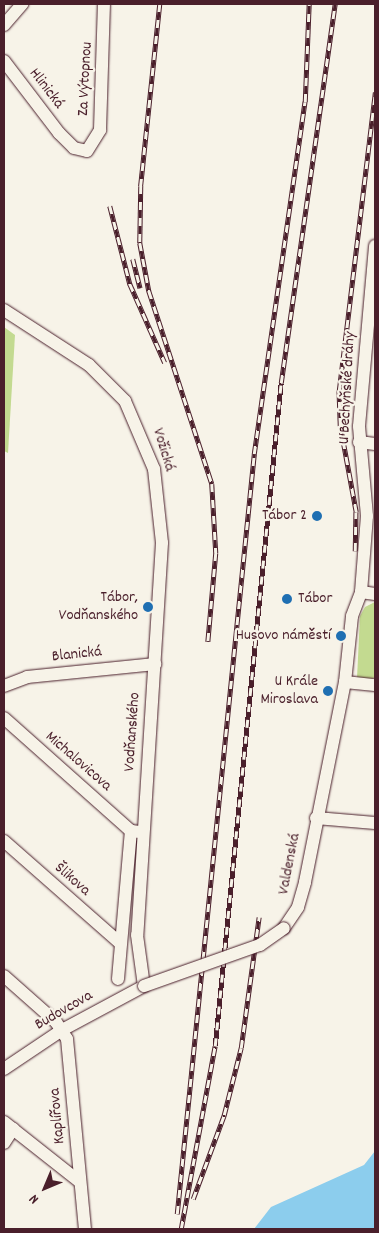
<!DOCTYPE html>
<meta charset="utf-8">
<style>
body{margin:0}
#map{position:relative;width:379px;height:1233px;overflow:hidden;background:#f7f3e8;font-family:Dekko,sans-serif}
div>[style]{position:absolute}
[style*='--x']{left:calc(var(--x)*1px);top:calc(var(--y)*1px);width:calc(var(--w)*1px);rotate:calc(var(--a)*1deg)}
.green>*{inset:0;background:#c3da90}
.water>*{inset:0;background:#8ccded}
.roads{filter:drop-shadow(0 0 1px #4a1f2b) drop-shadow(0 0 1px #4a1f2b)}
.minor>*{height:12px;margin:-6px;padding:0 6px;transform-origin:6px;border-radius:6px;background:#f7f3e8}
.rail>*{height:4.5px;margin-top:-2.25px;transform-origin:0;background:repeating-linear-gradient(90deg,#f7f3e8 0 8px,#4a1f2b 0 16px);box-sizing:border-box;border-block:1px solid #4a1f2b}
.bridges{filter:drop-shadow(0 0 1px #4a1f2b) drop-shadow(0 0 1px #4a1f2b)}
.minor-bridge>*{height:12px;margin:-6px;padding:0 6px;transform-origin:6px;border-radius:6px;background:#f7f3e8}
.dots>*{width:14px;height:14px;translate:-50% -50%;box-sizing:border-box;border:2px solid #f7f3e8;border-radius:50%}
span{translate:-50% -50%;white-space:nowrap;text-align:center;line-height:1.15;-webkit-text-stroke:4.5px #f7f3e8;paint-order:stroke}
.street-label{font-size:16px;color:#4a1f2b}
.poi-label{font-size:16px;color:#4a1f2b}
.right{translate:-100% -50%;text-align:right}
.left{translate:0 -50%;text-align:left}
.frame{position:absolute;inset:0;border:5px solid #4a1f2b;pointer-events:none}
.north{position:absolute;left:20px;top:1163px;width:50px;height:50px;-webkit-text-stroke:4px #f7f3e8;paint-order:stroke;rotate:225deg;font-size:14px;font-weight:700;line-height:20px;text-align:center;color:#4a1f2b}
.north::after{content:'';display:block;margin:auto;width:18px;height:22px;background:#4a1f2b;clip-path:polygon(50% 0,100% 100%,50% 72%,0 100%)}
</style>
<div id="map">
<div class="green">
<div style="clip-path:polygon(4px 327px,15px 335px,8px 453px,4px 451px)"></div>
<div style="clip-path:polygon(375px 602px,375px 677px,369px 681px,357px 678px,360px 616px,365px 607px)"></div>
</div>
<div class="water">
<div style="clip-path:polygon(375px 1151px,375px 1229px,254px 1229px,271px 1207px,364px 1165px)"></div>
</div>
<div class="roads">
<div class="minor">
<div style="--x:4;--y:25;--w:28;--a:-49"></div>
<div style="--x:4;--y:61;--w:91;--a:52.6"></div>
<div style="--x:59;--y:133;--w:21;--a:45"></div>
<div style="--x:74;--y:148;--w:13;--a:13"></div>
<div style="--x:87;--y:151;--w:25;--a:-58"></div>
<div style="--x:100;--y:130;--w:126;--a:-88.2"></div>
<div style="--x:4;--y:310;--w:101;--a:32.9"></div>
<div style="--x:89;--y:365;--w:51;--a:45"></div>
<div style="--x:125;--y:401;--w:74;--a:66.9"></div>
<div style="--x:154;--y:469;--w:74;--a:83.8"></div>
<div style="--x:162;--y:543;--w:393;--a:93.6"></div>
<div style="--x:137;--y:935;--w:51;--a:82.2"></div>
<div style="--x:144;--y:986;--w:93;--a:151.8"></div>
<div style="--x:62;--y:1030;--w:70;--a:146.1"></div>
<div style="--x:359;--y:442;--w:16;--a:7"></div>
<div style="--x:361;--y:592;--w:14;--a:8"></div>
<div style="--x:345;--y:682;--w:30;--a:6"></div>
<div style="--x:4;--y:686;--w:25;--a:-21"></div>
<div style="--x:27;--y:677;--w:129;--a:-5.8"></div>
<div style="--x:4;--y:718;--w:170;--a:41.7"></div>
<div style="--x:316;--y:818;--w:59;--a:4.8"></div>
<div style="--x:4;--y:841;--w:154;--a:41.3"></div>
<div style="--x:284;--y:928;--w:25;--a:-56"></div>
<div style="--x:298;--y:907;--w:26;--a:-74"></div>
<div style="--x:305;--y:882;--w:204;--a:-78.7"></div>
<div style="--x:345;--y:682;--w:66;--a:-83.9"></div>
<div style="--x:352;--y:616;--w:26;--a:-69"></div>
<div style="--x:361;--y:592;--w:76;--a:-85.5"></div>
<div style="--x:367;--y:516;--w:90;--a:-95.1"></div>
<div style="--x:359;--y:426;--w:181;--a:-84.9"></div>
<div style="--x:4;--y:976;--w:69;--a:41.5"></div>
<div style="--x:56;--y:1022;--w:20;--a:57"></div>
<div style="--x:67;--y:1039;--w:191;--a:84.6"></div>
<div style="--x:118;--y:979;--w:149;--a:-85"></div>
<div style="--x:131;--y:831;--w:9;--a:6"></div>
<div style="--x:4;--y:1122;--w:97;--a:38.3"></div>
<div style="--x:4;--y:1143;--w:17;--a:-57"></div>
</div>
</div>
<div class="rail">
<div style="--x:160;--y:4;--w:183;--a:96"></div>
<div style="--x:141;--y:186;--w:57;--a:91"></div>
<div style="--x:140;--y:243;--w:49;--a:79.4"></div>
<div style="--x:149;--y:291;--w:203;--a:71.9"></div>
<div style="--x:212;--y:484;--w:69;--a:86.7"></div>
<div style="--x:216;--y:553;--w:89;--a:95.1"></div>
<div style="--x:110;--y:206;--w:81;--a:75.6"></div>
<div style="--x:130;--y:284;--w:86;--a:66.1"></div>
<div style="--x:133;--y:259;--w:30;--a:76"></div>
<div style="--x:355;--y:551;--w:39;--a:-89"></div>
<div style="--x:356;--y:512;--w:87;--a:-100.5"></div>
<div style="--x:340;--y:426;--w:35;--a:-92"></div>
<div style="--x:339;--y:391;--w:301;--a:-83.1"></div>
<div style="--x:193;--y:1199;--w:90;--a:-69.7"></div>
<div style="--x:224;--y:1115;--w:69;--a:-75.8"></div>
<div style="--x:241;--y:1048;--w:132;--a:-82.2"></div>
<div style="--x:177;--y:1214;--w:764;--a:-84.21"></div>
<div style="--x:254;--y:454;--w:356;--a:-81.8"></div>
<div style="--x:305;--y:102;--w:98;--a:-87.7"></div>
<div style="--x:181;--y:1229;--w:186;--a:-79.5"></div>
<div style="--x:215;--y:1046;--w:666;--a:-84.32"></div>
<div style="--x:281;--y:383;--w:383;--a:-81.9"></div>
</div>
<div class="bridges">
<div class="minor-bridge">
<div style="--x:144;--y:986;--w:123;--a:-19.5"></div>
<div style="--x:260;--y:945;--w:29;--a:-35"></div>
</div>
</div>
<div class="dots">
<div style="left:317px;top:516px;background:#1f6fb2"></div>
<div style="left:287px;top:599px;background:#1f6fb2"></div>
<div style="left:148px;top:607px;background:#1f6fb2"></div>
<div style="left:341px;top:636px;background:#1f6fb2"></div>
<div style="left:328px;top:691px;background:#1f6fb2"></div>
</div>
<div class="street-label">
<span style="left:86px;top:79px;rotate:-87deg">Za Výtopnou</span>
<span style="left:46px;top:89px;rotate:52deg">Hlinická</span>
<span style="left:348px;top:388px;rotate:-87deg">U Bechyňské dráhy</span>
<span style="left:163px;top:450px;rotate:73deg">Vožická</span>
<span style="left:77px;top:655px;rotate:-6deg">Blanická</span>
<span style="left:133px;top:732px;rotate:-86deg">Vodňanského</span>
<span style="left:78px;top:762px;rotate:41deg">Michalovicova</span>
<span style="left:290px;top:864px;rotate:-79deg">Valdenská</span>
<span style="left:72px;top:880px;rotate:41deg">Šlikova</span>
<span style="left:64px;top:1011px;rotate:-30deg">Budovcova</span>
<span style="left:58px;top:1116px;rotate:-95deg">Kaplířova</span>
</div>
<div class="poi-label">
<span class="right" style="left:307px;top:516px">Tábor 2</span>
<span class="right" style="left:138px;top:607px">Tábor,<br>Vodňanského</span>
<span class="left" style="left:298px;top:599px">Tábor</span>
<span class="right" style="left:331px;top:636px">Husovo náměstí</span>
<span class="right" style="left:318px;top:691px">U Krále<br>Miroslava</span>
</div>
<div class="frame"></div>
<div class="north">N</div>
</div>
